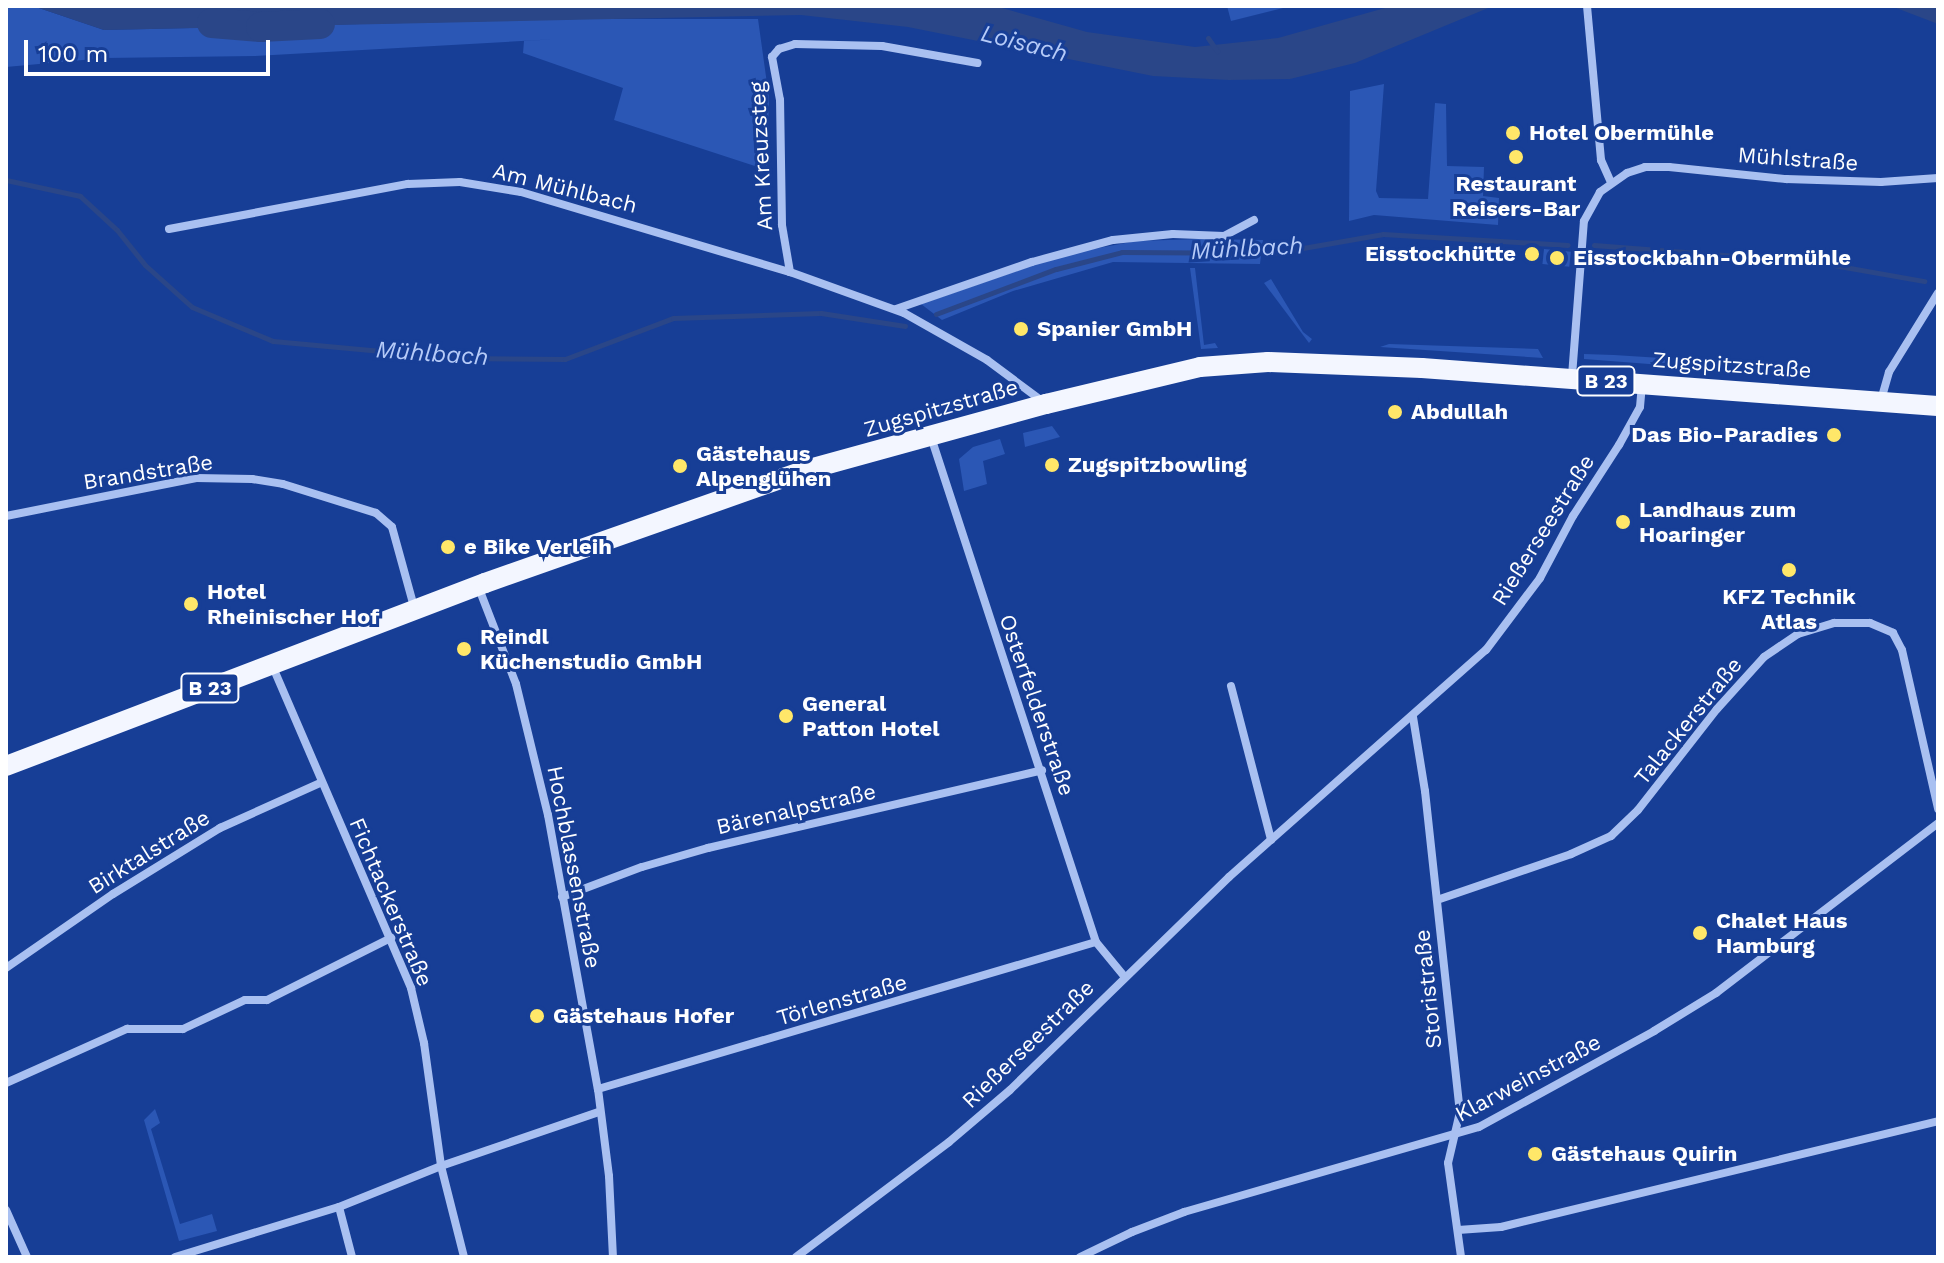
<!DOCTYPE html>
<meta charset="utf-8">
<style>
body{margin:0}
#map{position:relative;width:1944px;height:1263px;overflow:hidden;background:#173e96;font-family:"Work Sans",sans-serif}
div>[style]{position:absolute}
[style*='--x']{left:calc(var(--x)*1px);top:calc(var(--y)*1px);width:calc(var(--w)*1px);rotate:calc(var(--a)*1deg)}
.green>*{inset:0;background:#2b57b5;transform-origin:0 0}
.water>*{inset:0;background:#2a4688}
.stream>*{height:5px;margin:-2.5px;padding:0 2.5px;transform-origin:2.5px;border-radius:2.5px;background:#2a4688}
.river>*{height:30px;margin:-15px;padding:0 15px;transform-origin:15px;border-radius:15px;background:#2a4688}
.minor>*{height:8px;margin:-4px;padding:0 4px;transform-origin:4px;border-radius:4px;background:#a9c0f1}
.primary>*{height:20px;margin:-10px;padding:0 10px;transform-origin:10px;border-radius:10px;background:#f3f6ff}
.dots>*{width:22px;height:22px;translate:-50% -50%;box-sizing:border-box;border:4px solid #173e96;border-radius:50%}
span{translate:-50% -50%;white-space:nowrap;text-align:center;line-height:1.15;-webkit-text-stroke:6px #173e96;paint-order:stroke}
.shield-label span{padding:2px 6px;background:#173e96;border:2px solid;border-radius:6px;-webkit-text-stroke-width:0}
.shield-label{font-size:20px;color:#fff;font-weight:700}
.poi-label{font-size:22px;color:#fff;font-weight:700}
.left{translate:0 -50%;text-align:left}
.right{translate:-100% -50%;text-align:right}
.street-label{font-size:22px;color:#fff}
.water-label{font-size:24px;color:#b6cbf8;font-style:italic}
.frame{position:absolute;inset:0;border:8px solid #fff;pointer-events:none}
.scale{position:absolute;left:24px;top:40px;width:246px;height:36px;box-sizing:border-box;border:4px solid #fff;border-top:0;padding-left:10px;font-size:24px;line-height:28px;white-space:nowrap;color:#fff;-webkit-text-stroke:6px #173e96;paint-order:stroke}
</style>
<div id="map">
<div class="green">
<div style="clip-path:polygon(6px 6px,33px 6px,104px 30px,576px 19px,758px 19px,769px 98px,767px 170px,614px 120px,623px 88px,523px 53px,524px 41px,557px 39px,255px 56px,105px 58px,6px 67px)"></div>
<div style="clip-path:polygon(1227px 6px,1291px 6px,1231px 21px)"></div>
<div style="clip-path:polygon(1384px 84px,1376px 191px,1379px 198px,1428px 199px,1435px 103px,1446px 104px,1447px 166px,1484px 167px,1483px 196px,1499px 198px,1498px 225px,1374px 215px,1349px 221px,1350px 91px)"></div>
<div style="clip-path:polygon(1200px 239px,1263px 240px,1260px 264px,1113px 262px,1013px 291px,942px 320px,921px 304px,1040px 263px,1088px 250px,1136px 241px)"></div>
<div style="left:1544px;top:249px;width:27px;height:15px;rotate:6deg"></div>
<div style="clip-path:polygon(1190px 268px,1195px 268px,1204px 345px,1215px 343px,1218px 348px,1201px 349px)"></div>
<div style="clip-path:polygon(1271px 279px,1303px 332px,1312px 339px,1309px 343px,1264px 283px)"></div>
<div style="clip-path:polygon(1389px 344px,1538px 349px,1543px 358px,1380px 347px)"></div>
<div style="clip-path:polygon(1584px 354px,1614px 355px,1677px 359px,1675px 366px,1584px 359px)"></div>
<div style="clip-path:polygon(1052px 426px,1060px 437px,1025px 447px,1023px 433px)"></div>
<div style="clip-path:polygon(1000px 439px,1005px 454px,983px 461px,987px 484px,964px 491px,959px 459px,973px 447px)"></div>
<div style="clip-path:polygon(155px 1109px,160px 1123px,151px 1129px,180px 1224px,212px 1214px,217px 1231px,179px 1241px,144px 1120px)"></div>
</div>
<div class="water">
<div style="clip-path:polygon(33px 6px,995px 6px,1087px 32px,1195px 47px,1278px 38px,1392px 6px,1493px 6px,1355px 63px,1290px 79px,1229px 80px,1153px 76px,908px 27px,801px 15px,104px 30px)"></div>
<div style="clip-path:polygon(1891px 6px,1938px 6px,1938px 24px)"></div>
</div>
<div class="stream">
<div style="--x:1208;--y:38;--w:16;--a:55"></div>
<div style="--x:6;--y:180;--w:76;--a:12.2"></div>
<div style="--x:80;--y:196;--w:50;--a:42.6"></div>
<div style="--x:117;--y:230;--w:45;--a:51.3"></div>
<div style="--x:145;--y:265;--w:63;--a:41.8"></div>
<div style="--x:192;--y:307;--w:88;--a:22.8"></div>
<div style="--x:273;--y:341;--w:185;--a:5.3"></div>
<div style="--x:457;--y:358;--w:108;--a:0.5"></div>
<div style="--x:565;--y:359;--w:116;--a:-20.8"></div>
<div style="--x:673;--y:318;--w:148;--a:-1.9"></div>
<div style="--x:821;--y:313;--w:85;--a:8.8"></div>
<div style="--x:1594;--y:245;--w:223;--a:4.4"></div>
<div style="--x:1816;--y:262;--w:110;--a:10"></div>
<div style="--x:936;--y:314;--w:128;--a:-20.6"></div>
<div style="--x:1056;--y:269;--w:68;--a:-14.4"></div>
<div style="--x:1122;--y:252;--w:152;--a:0.4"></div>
<div style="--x:1274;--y:253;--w:111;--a:-9.9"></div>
<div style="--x:1383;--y:234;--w:185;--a:3.4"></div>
</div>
<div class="river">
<div style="--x:212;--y:23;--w:49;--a:4.7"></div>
<div style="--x:261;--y:27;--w:59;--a:-2.9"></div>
</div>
<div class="minor">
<div style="--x:1587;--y:6;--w:155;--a:84.8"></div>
<div style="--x:1601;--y:160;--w:24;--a:66"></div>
<div style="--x:169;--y:229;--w:243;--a:-10.7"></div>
<div style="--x:408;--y:184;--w:52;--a:-2.2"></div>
<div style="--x:460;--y:182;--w:62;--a:9.3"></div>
<div style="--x:521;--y:192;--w:281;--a:16.6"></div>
<div style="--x:790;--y:272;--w:121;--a:19.8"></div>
<div style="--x:904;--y:313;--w:95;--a:29.5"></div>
<div style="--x:987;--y:360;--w:69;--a:36.7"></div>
<div style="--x:790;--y:272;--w:48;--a:-99.7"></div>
<div style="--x:782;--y:225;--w:125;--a:-90.9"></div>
<div style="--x:780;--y:100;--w:44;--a:-100.5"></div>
<div style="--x:772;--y:57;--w:11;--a:-49"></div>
<div style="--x:779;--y:49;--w:17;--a:-17"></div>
<div style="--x:795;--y:44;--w:87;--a:1.3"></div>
<div style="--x:882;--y:46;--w:97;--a:10.1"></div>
<div style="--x:896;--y:309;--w:144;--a:-19.1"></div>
<div style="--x:1032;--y:262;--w:84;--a:-15.2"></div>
<div style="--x:1113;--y:240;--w:60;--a:-5.7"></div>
<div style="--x:1173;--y:234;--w:51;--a:2.2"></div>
<div style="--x:1224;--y:236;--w:34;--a:-28"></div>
<div style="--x:1572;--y:376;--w:155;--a:-85.6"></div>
<div style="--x:1584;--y:221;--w:33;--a:-61"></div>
<div style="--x:1600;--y:192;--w:33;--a:-35"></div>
<div style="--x:1627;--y:173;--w:19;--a:-18"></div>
<div style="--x:1645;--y:167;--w:24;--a:0"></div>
<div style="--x:1669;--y:167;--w:118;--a:5.9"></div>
<div style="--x:1786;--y:179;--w:95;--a:1.8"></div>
<div style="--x:1881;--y:182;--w:57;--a:-4"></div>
<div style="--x:1881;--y:400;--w:29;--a:-74"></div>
<div style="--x:1889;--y:372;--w:93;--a:-58.2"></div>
<div style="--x:931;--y:437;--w:531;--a:71.91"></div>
<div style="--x:1096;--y:942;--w:44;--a:50.5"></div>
<div style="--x:6;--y:516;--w:194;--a:-11.3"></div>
<div style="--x:196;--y:478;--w:56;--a:1"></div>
<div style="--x:252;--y:479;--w:31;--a:9"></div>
<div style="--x:283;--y:484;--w:97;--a:17.3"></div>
<div style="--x:376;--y:513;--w:21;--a:41"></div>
<div style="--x:392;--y:527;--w:83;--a:74.6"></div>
<div style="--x:478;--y:586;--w:105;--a:68.8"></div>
<div style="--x:516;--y:684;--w:135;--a:76.3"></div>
<div style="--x:548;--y:815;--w:279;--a:79.7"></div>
<div style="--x:598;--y:1089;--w:88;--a:82.8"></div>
<div style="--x:609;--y:1176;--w:81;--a:87.2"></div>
<div style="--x:272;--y:665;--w:352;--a:66.7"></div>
<div style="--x:411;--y:988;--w:57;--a:76.7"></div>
<div style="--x:424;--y:1043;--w:124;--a:82.1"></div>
<div style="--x:441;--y:1166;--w:94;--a:75.8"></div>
<div style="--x:1231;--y:686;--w:159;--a:75.4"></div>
<div style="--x:1413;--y:717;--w:75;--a:80.8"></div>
<div style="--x:1425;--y:791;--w:323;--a:83.8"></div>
<div style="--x:1460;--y:1112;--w:52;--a:103.2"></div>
<div style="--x:1448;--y:1163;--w:95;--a:82.1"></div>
<div style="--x:562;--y:897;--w:85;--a:-20.6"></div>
<div style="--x:642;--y:867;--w:69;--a:-16.1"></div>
<div style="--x:708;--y:848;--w:343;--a:-13.1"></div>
<div style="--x:1437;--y:900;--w:142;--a:-18.9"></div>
<div style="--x:1571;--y:854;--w:44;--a:-24.2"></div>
<div style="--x:1611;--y:836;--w:37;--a:-44"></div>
<div style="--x:1638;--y:810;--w:128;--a:-52"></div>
<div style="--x:1717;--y:709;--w:70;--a:-47.9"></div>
<div style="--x:1764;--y:657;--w:41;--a:-34.1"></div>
<div style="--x:1798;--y:634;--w:38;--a:-17"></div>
<div style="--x:1834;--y:623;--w:36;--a:0"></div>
<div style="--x:1870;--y:623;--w:25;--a:23"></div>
<div style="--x:1893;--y:633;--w:19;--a:62"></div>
<div style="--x:1902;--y:650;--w:163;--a:77.2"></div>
<div style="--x:6;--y:968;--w:130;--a:-34.7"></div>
<div style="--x:113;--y:894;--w:126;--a:-31.7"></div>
<div style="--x:220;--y:828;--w:110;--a:-24.2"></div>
<div style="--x:6;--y:1083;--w:133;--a:-24.1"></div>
<div style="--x:127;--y:1029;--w:56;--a:0"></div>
<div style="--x:183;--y:1029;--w:68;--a:-25.1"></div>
<div style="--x:245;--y:1000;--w:22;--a:0"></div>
<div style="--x:267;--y:1000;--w:139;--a:-26.6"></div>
<div style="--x:598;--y:1089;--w:519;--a:-16.45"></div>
<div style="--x:339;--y:1207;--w:52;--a:75.4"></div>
<div style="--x:6;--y:1210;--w:51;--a:65.9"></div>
<div style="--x:1458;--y:1230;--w:43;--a:-4"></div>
<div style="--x:1501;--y:1227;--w:450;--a:-13.6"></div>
<div style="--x:175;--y:1257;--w:171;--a:-17"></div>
<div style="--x:339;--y:1207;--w:110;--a:-21.9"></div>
<div style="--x:441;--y:1166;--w:167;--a:-18.9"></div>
<div style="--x:796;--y:1257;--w:191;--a:-36.9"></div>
<div style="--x:949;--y:1142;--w:80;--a:-40.4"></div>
<div style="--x:1010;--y:1090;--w:305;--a:-44.2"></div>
<div style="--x:1229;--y:877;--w:343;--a:-41.5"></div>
<div style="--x:1486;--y:650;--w:90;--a:-53.1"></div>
<div style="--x:1540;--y:578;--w:70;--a:-62"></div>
<div style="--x:1573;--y:516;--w:85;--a:-57.1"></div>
<div style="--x:1619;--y:445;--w:43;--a:-61.1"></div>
<div style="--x:1640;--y:407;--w:23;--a:-85"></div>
<div style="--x:1080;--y:1257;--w:58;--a:-25.7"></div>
<div style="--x:1132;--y:1232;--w:56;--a:-21"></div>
<div style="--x:1184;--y:1212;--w:307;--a:-16.1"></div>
<div style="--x:1479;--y:1127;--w:200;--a:-28.7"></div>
<div style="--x:1654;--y:1031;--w:73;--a:-31.5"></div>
<div style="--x:1716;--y:993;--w:280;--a:-37.4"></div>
</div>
<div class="primary">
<div style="--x:6;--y:766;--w:513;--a:-20.91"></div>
<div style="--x:485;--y:583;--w:340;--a:-19.4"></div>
<div style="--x:806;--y:470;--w:249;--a:-15.4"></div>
<div style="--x:1046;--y:404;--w:158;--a:-13.5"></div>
<div style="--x:1200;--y:367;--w:68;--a:-4.2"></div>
<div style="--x:1268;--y:362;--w:154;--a:2.2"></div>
<div style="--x:1422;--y:368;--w:517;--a:4.21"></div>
</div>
<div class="dots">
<div style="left:1513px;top:133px;background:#ffe769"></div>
<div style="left:1516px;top:157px;background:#ffe769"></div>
<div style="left:1532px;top:254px;background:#ffe769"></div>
<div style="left:1557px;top:258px;background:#ffe769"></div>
<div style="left:1021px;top:329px;background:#ffe769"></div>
<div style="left:1395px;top:412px;background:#ffe769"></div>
<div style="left:1834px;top:435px;background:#ffe769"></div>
<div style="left:1052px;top:465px;background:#ffe769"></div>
<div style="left:680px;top:466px;background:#ffe769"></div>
<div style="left:1623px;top:522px;background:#ffe769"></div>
<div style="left:448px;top:547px;background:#ffe769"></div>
<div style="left:1789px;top:570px;background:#ffe769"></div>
<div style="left:191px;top:604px;background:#ffe769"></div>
<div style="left:464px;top:649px;background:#ffe769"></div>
<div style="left:786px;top:716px;background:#ffe769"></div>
<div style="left:1700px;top:933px;background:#ffe769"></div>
<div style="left:537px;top:1016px;background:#ffe769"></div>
<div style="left:1535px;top:1154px;background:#ffe769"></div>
</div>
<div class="shield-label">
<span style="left:1606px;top:381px">B 23</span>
<span style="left:210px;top:688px">B 23</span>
</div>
<div class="poi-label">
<span class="left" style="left:1529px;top:133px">Hotel Obermühle</span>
<span style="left:1516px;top:196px">Restaurant<br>Reisers-Bar</span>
<span class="right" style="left:1516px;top:254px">Eisstockhütte</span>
<span class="left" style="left:1573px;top:258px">Eisstockbahn-Obermühle</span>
<span class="left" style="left:1037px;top:329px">Spanier GmbH</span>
<span class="left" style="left:1411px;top:412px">Abdullah</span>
<span class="right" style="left:1818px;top:435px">Das Bio-Paradies</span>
<span class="left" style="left:696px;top:466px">Gästehaus<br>Alpenglühen</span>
<span class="left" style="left:1068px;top:465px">Zugspitzbowling</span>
<span class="left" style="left:1639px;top:522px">Landhaus zum<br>Hoaringer</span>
<span class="left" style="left:464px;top:547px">e Bike Verleih</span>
<span class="left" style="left:207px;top:604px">Hotel<br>Rheinischer Hof</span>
<span style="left:1789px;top:609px">KFZ Technik<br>Atlas</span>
<span class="left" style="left:480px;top:649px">Reindl<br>Küchenstudio GmbH</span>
<span class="left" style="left:802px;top:716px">General<br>Patton Hotel</span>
<span class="left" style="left:1716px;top:933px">Chalet Haus<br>Hamburg</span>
<span class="left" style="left:553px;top:1016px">Gästehaus Hofer</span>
<span class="left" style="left:1551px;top:1154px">Gästehaus Quirin</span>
</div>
<div class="street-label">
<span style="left:761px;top:156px;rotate:-93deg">Am Kreuzsteg</span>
<span style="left:1798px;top:159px;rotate:4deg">Mühlstraße</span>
<span style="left:565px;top:188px;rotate:14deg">Am Mühlbach</span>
<span style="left:1732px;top:365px;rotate:4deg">Zugspitzstraße</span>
<span style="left:941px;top:408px;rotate:-16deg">Zugspitzstraße</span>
<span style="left:148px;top:472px;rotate:-9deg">Brandstraße</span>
<span style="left:1543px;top:530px;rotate:-58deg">Rießerseestraße</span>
<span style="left:1037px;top:705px;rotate:71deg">Osterfelderstraße</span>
<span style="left:1688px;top:721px;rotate:-51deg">Talackerstraße</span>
<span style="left:796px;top:809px;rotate:-13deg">Bärenalpstraße</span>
<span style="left:149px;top:852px;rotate:-32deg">Birktalstraße</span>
<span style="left:574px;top:867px;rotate:79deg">Hochblassenstraße</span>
<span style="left:391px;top:902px;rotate:67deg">Fichtackerstraße</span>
<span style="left:1428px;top:989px;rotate:-96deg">Storistraße</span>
<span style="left:842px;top:1000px;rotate:-16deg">Törlenstraße</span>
<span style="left:1028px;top:1044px;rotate:-44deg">Rießerseestraße</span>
<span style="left:1528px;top:1078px;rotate:-28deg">Klarweinstraße</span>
</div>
<div class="water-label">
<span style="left:1024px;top:44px;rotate:14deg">Loisach</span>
<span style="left:1247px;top:249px;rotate:-3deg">Mühlbach</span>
<span style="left:432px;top:354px;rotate:4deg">Mühlbach</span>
</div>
<div class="frame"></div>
<div class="scale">100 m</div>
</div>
